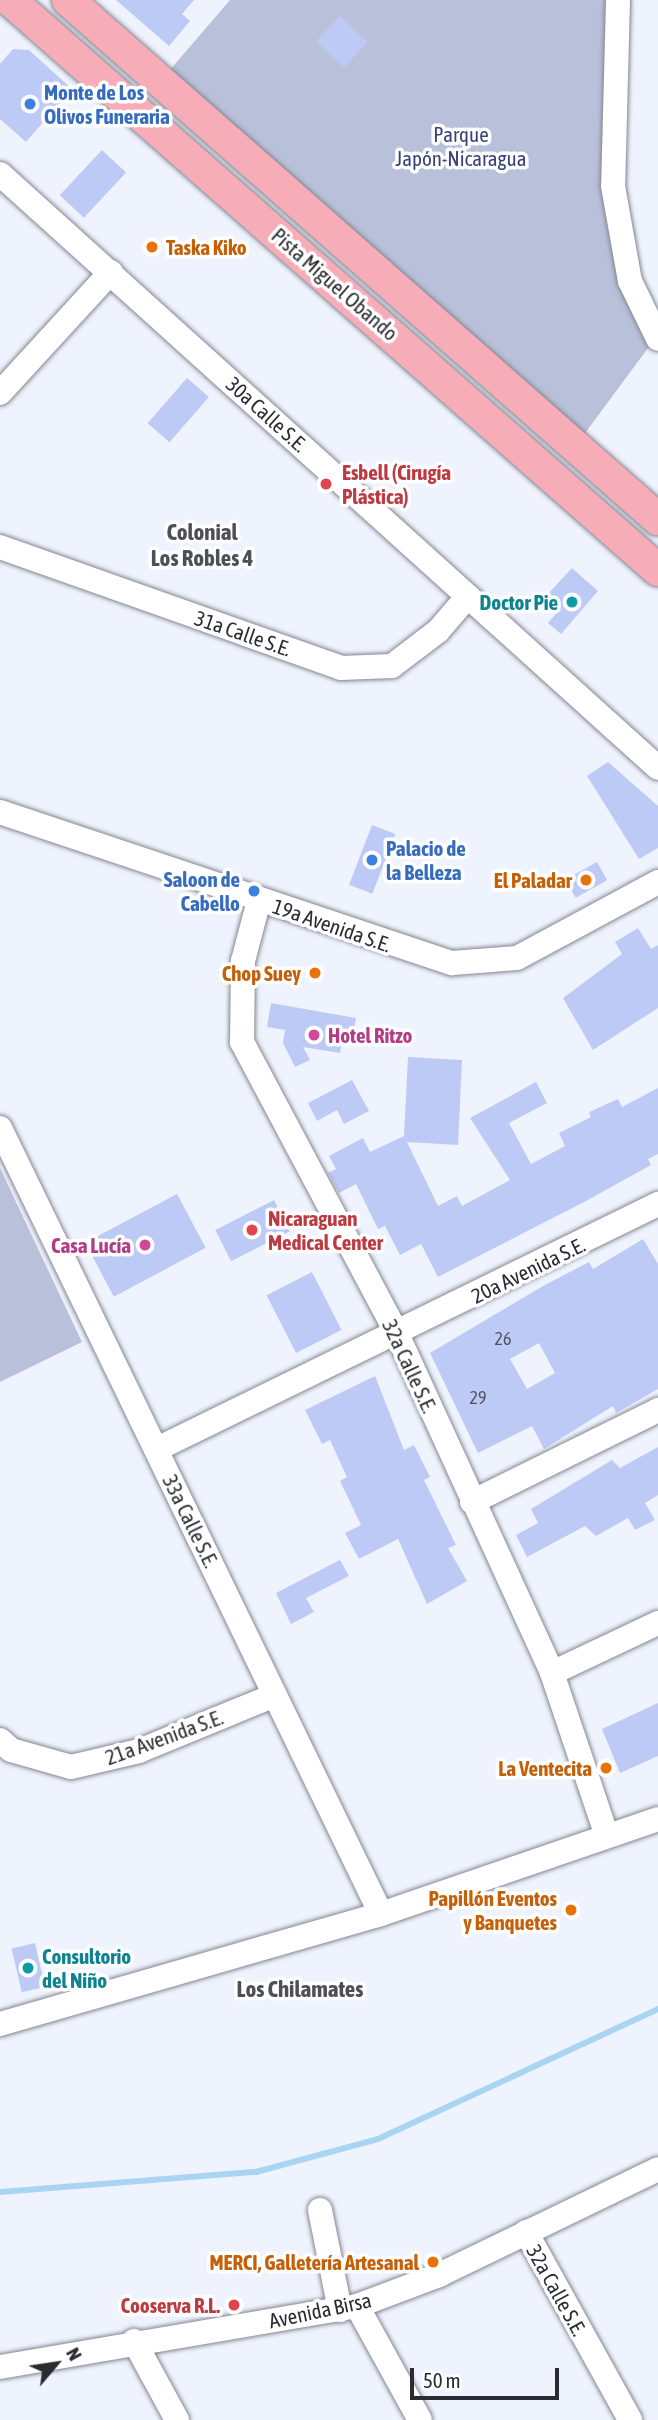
<!DOCTYPE html>
<meta charset="utf-8">
<style>
body{margin:0}
#map{position:relative;width:658px;height:2420px;overflow:hidden;background:#eff3fe;font-family:"Asap Condensed",sans-serif}
div>[style]{position:absolute}
[style*='--x']{left:calc(var(--x)*1px);top:calc(var(--y)*1px);width:calc(var(--w)*1px);rotate:calc(var(--a)*1deg)}
.green>*{inset:0;background:#b9c0da}
.stream>*{height:6px;margin:-3px;padding:0 3px;transform-origin:3px;border-radius:3px;background:#a9d5f3}
.building>*{inset:0;background:#becaf6;transform-origin:0 0}
.roads{filter:drop-shadow(0 0 2px #848791) drop-shadow(0 0 2px #848791)}
.minor>*{height:24px;margin:-12px;padding:0 12px;transform-origin:12px;border-radius:12px;background:#fff}
.major>*{height:32px;margin:-16px;padding:0 16px;transform-origin:16px;border-radius:16px;background:#f6adb8}
.dots>*{width:19px;height:19px;translate:-50% -50%;box-sizing:border-box;border:4px solid #fff;border-radius:50%}
span{translate:-50% -50%;white-space:nowrap;text-align:center;line-height:1.15;-webkit-text-stroke:7px #fff;paint-order:stroke}
.number-label{font-size:18px;color:#505462}
.number-label span{-webkit-text-stroke-width:0}
.shop-label{font-size:21px;color:#366cbe;font-weight:700}
.left{translate:0 -50%;text-align:left}
.right{translate:-100% -50%;text-align:right}
.park-label{font-size:21px;color:#384278}
.food-label{font-size:21px;color:#c56008;font-weight:700}
.street-label{font-size:21px;color:#2b2c31}
.health-label{font-size:21px;color:#be3a42;font-weight:700}
.culture-label{font-size:21px;color:#0d838f;font-weight:700}
.hotel-label{font-size:21px;color:#b23c85;font-weight:700}
.neighbourhood-label{font-size:23px;color:#4d5059;font-weight:700}
.north{position:absolute;left:21px;top:2329px;width:70px;height:70px;-webkit-text-stroke:5px #fff;paint-order:stroke;rotate:61deg;font-size:19px;font-weight:700;line-height:28px;text-align:center;color:#2b2c31}
.north::after{content:'';display:block;margin:auto;width:24px;height:32px;background:#2b2c31;clip-path:polygon(50% 0,100% 100%,50% 72%,0 100%)}
.scale{position:absolute;left:410px;top:2368px;width:149px;height:32px;box-sizing:border-box;border:4px solid #2b2c31;border-top:0;padding-left:9px;font-size:21px;line-height:24px;white-space:nowrap;color:#2b2c31;-webkit-text-stroke:5px #fff;paint-order:stroke}
</style>
<div id="map">
<div class="green">
<div style="clip-path:polygon(230px 0,610px 0,606px 189px,651px 344px,577px 444px,163px 78px)"></div>
<div style="clip-path:polygon(0 1168px,82px 1342px,0 1382px)"></div>
</div>
<div class="stream">
<div style="--x:0;--y:2192;--w:257;--a:-4.5"></div>
<div style="--x:256;--y:2172;--w:126;--a:-15.1"></div>
<div style="--x:378;--y:2139;--w:309;--a:-24.9"></div>
</div>
<div class="building">
<div style="clip-path:polygon(116px 0,194px 0,182px 14px,190px 21px,169px 46px)"></div>
<div style="left:340px;top:16px;width:38px;height:35px;rotate:43deg"></div>
<div style="clip-path:polygon(13px 49px,29px 50px,72px 89px,26px 142px,0 119px,0 64px)"></div>
<div style="left:102px;top:150px;width:33px;height:62px;rotate:43deg"></div>
<div style="left:187px;top:378px;width:29px;height:60px;rotate:41deg"></div>
<div style="clip-path:polygon(572px 568px,598px 591px,561px 634px,548px 623px,561px 608px,547px 595px)"></div>
<div style="clip-path:polygon(608px 762px,658px 806px,658px 848px,639px 859px,587px 776px)"></div>
<div style="left:372px;top:825px;width:25px;height:64px;rotate:21deg"></div>
<div style="left:597px;top:862px;width:21px;height:36px;rotate:61deg"></div>
<div style="clip-path:polygon(638px 928px,651px 949px,658px 945px,658px 1008px,593px 1050px,563px 998px,622px 954px,615px 942px)"></div>
<div style="clip-path:polygon(271px 1003px,356px 1018px,353px 1036px,343px 1034px,340px 1053px,303px 1047px,310px 1060px,295px 1067px,283px 1043px,285px 1030px,267px 1027px)"></div>
<div style="clip-path:polygon(408px 1057px,462px 1060px,458px 1145px,407px 1142px,438px 1206px,457px 1196px,462px 1206px,510px 1180px,470px 1118px,536px 1082px,547px 1103px,509px 1123px,531px 1164px,565px 1146px,559px 1133px,591px 1117px,589px 1112px,618px 1099px,622px 1107px,658px 1088px,658px 1154px,648px 1159px,651px 1165px,586px 1201px,438px 1277px,421px 1244px,400px 1255px,385px 1226px,378px 1229px,356px 1184px,339px 1193px,328px 1173px,336px 1169px,329px 1156px,363px 1138px,370px 1152px,404px 1136px)"></div>
<div style="clip-path:polygon(352px 1080px,369px 1111px,344px 1124px,337px 1110px,317px 1121px,308px 1103px)"></div>
<div style="left:177px;top:1194px;width:61px;height:104px;rotate:62deg"></div>
<div style="left:274px;top:1200px;width:35px;height:66px;rotate:63deg"></div>
<div style="clip-path:polygon(evenodd,643px 1239px,658px 1264px,658px 1389px,616px 1413px,613px 1406px,544px 1449px,532px 1426px,478px 1453px,430px 1353px,543px 1286px,589px 1262px,593px 1269px,643px 1239px,539px 1343px,555px 1373px,527px 1389px,510px 1359px,539px 1343px)"></div>
<div style="left:312px;top:1272px;width:65px;height:51px;rotate:63deg"></div>
<div style="clip-path:polygon(375px 1376px,404px 1450px,414px 1445px,430px 1477px,424px 1480px,456px 1545px,448px 1548px,467px 1581px,427px 1604px,398px 1539px,359px 1559px,345px 1533px,361px 1525px,340px 1481px,347px 1477px,330px 1440px,322px 1444px,305px 1410px)"></div>
<div style="clip-path:polygon(658px 1447px,658px 1495px,645px 1503px,655px 1520px,635px 1530px,628px 1518px,596px 1536px,585px 1526px,527px 1557px,516px 1535px,538px 1523px,531px 1509px,612px 1460px,620px 1468px)"></div>
<div style="clip-path:polygon(340px 1560px,349px 1576px,306px 1598px,314px 1612px,291px 1624px,276px 1593px)"></div>
<div style="clip-path:polygon(658px 1703px,658px 1756px,620px 1773px,602px 1729px)"></div>
<div style="left:35px;top:1943px;width:45px;height:24px;rotate:77deg"></div>
</div>
<div class="roads">
<div class="minor">
<div style="--x:618;--y:0;--w:186;--a:91.5"></div>
<div style="--x:613;--y:186;--w:97;--a:79.9"></div>
<div style="--x:630;--y:281;--w:64;--a:64.2"></div>
<div style="--x:0;--y:174;--w:886;--a:42.07"></div>
<div style="--x:0;--y:393;--w:164;--a:-47.5"></div>
<div style="--x:0;--y:547;--w:362;--a:19.5"></div>
<div style="--x:341;--y:668;--w:51;--a:-2.2"></div>
<div style="--x:392;--y:666;--w:58;--a:-37.3"></div>
<div style="--x:438;--y:631;--w:46;--a:-49.4"></div>
<div style="--x:0;--y:812;--w:477;--a:18.5"></div>
<div style="--x:452;--y:963;--w:65;--a:-4.4"></div>
<div style="--x:517;--y:958;--w:160;--a:-28.3"></div>
<div style="--x:259;--y:900;--w:63;--a:104.7"></div>
<div style="--x:243;--y:961;--w:81;--a:90.7"></div>
<div style="--x:242;--y:1042;--w:331;--a:62"></div>
<div style="--x:397;--y:1334;--w:373;--a:65.4"></div>
<div style="--x:552;--y:1673;--w:172;--a:71.4"></div>
<div style="--x:0;--y:1128;--w:873;--a:64.14"></div>
<div style="--x:157;--y:1449;--w:558;--a:-26.06"></div>
<div style="--x:472;--y:1502;--w:208;--a:-26.3"></div>
<div style="--x:552;--y:1673;--w:117;--a:-25.3"></div>
<div style="--x:0;--y:1740;--w:15;--a:42"></div>
<div style="--x:11;--y:1750;--w:62;--a:15.8"></div>
<div style="--x:71;--y:1767;--w:70;--a:-13.2"></div>
<div style="--x:139;--y:1751;--w:147;--a:-22.4"></div>
<div style="--x:0;--y:2024;--w:397;--a:-16.1"></div>
<div style="--x:381;--y:1914;--w:293;--a:-18.9"></div>
<div style="--x:320;--y:2210;--w:102;--a:78.7"></div>
<div style="--x:526;--y:2232;--w:215;--a:61"></div>
<div style="--x:357;--y:2306;--w:130;--a:61.1"></div>
<div style="--x:134;--y:2341;--w:90;--a:61.4"></div>
<div style="--x:0;--y:2367;--w:362;--a:-9.7"></div>
<div style="--x:357;--y:2306;--w:88;--a:-20.7"></div>
<div style="--x:439;--y:2275;--w:243;--a:-25.8"></div>
</div>
<div class="major">
<div style="--x:10;--y:0;--w:863;--a:41.34"></div>
<div style="--x:68;--y:0;--w:786;--a:41.34"></div>
</div>
</div>
<div class="dots">
<div style="left:30px;top:104px;background:#3f7fe0"></div>
<div style="left:152px;top:247px;background:#e8710a"></div>
<div style="left:326px;top:484px;background:#e0444e"></div>
<div style="left:572px;top:602px;background:#0f9aa8"></div>
<div style="left:372px;top:860px;background:#3f7fe0"></div>
<div style="left:586px;top:880px;background:#e8710a"></div>
<div style="left:254px;top:891px;background:#3f7fe0"></div>
<div style="left:315px;top:973px;background:#e8710a"></div>
<div style="left:314px;top:1035px;background:#d1479c"></div>
<div style="left:252px;top:1230px;background:#e0444e"></div>
<div style="left:145px;top:1245px;background:#d1479c"></div>
<div style="left:606px;top:1768px;background:#e8710a"></div>
<div style="left:571px;top:1910px;background:#e8710a"></div>
<div style="left:28px;top:1968px;background:#0f9aa8"></div>
<div style="left:433px;top:2262px;background:#e8710a"></div>
<div style="left:234px;top:2305px;background:#e0444e"></div>
</div>
<div class="number-label">
<span style="left:503px;top:1339px">26</span>
<span style="left:478px;top:1398px">29</span>
</div>
<div class="shop-label">
<span class="left" style="left:44px;top:104px">Monte de Los<br>Olivos Funeraria</span>
<span class="left" style="left:386px;top:860px">Palacio de<br>la Belleza</span>
<span class="right" style="left:240px;top:891px">Saloon de<br>Cabello</span>
</div>
<div class="park-label">
<span style="left:461px;top:146px">Parque<br>Japón-Nicaragua</span>
</div>
<div class="food-label">
<span class="left" style="left:166px;top:247px">Taska Kiko</span>
<span class="right" style="left:572px;top:880px">El Paladar</span>
<span class="right" style="left:301px;top:973px">Chop Suey</span>
<span class="right" style="left:592px;top:1768px">La Ventecita</span>
<span class="right" style="left:557px;top:1910px">Papillón Eventos<br>y Banquetes</span>
<span class="right" style="left:419px;top:2262px">MERCI, Galletería Artesanal</span>
</div>
<div class="street-label">
<span style="left:335px;top:284px;rotate:41deg">Pista Miguel Obando</span>
<span style="left:267px;top:414px;rotate:42deg">30a Calle S.E.</span>
<span style="left:243px;top:633px;rotate:19deg">31a Calle S.E.</span>
<span style="left:332px;top:925px;rotate:19deg">19a Avenida S.E.</span>
<span style="left:528px;top:1270px;rotate:-26deg">20a Avenida S.E.</span>
<span style="left:410px;top:1366px;rotate:65deg">32a Calle S.E.</span>
<span style="left:191px;top:1521px;rotate:64deg">33a Calle S.E.</span>
<span style="left:164px;top:1737px;rotate:-20deg">21a Avenida S.E.</span>
<span style="left:557px;top:2290px;rotate:61deg">32a Calle S.E.</span>
<span style="left:320px;top:2310px;rotate:-12deg">Avenida Birsa</span>
</div>
<div class="health-label">
<span class="left" style="left:342px;top:484px">Esbell (Cirugía<br>Plástica)</span>
<span class="left" style="left:268px;top:1230px">Nicaraguan<br>Medical Center</span>
<span class="right" style="left:220px;top:2305px">Cooserva R.L.</span>
</div>
<div class="culture-label">
<span class="right" style="left:558px;top:602px">Doctor Pie</span>
<span class="left" style="left:42px;top:1968px">Consultorio<br>del Niño</span>
</div>
<div class="hotel-label">
<span class="left" style="left:328px;top:1035px">Hotel Ritzo</span>
<span class="right" style="left:131px;top:1245px">Casa Lucía</span>
</div>
<div class="neighbourhood-label">
<span style="left:202px;top:545px">Colonial<br>Los Robles 4</span>
<span style="left:300px;top:1989px">Los Chilamates</span>
</div>
<div class="north">N</div>
<div class="scale">50 m</div>
</div>
